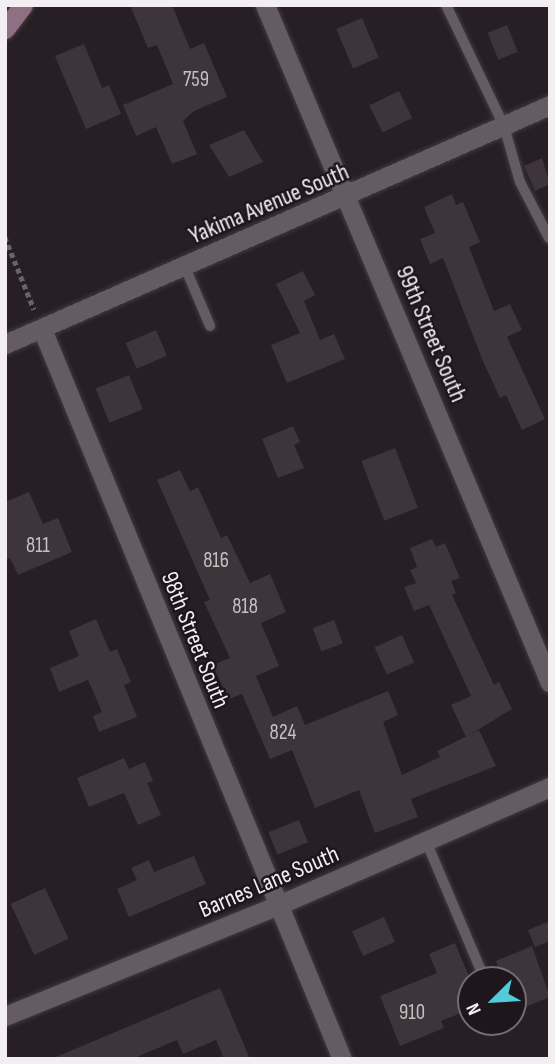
<!DOCTYPE html>
<style>
body{margin:0}
#map{position:relative;width:555px;height:1064px;overflow:hidden;background:#271f24;font-family:"Sofia Sans Condensed",sans-serif}
div>[style]{position:absolute}
[style*='--x']{left:calc(var(--x)*1px);top:calc(var(--y)*1px);width:calc(var(--w)*1px);rotate:calc(var(--a)*1deg)}
.building>*{inset:0;background:#3e353a;transform-origin:0 0}
.path>*{height:4.5px;margin-top:-2.25px;transform-origin:0;background:repeating-linear-gradient(90deg,#696266 0 5px,transparent 0 8.5px)}
.roads{filter:drop-shadow(0 0 2px #423b3f) drop-shadow(0 0 2px #423b3f)}
.service>*{height:10px;margin:-5px;padding:0 5px;transform-origin:5px;border-radius:5px;background:#655c61}
.minor>*{height:19px;margin:-9.5px;padding:0 9.5px;transform-origin:9.5px;border-radius:9.5px;background:#655c61}
.secondary>*{height:19px;margin:-9.5px;padding:0 9.5px;transform-origin:9.5px;border-radius:9.5px;background:#8e7082}
span{translate:-50% -50%;white-space:nowrap;text-align:center;line-height:1.15;-webkit-text-stroke:5px #1e161b;paint-order:stroke}
.number-label{font-size:21px;color:#c6c0c3}
.number-label span{-webkit-text-stroke-width:0}
.street-label{font-size:24px;color:#f3eef1}
.frame{position:absolute;inset:0;border:7px solid #f3eef1;pointer-events:none}
.north{position:absolute;left:457px;top:966px;width:70px;height:70px;box-sizing:border-box;background:#1e161b;border:2px solid #736c71;border-radius:50%;rotate:246deg;font-size:19px;font-weight:700;line-height:28px;text-align:center;color:#f3eef1}
.north::after{content:'';display:block;margin:auto;width:24px;height:32px;background:#53cbda;clip-path:polygon(50% 0,100% 100%,50% 72%,0 100%)}
</style>
<div id="map">
<div class="building">
<div style="clip-path:polygon(130px 5px,172px 5px,190px 49px,204px 43px,227px 97px,194px 111px,183px 121px,197px 154px,172px 164px,156px 127px,136px 136px,123px 105px,173px 84px,157px 45px,148px 48px)"></div>
<div style="left:362px;top:18px;width:43px;height:28px;rotate:67deg"></div>
<div style="left:507px;top:25px;width:29px;height:21px;rotate:68deg"></div>
<div style="clip-path:polygon(84px 44px,102px 88px,109px 85px,121px 114px,86px 129px,55px 56px)"></div>
<div style="left:399px;top:91px;width:30px;height:33px;rotate:64deg"></div>
<div style="clip-path:polygon(244px 130px,263px 162px,229px 177px,209px 145px)"></div>
<div style="clip-path:polygon(542px 158px,550px 184px,535px 191px,524px 166px)"></div>
<div style="clip-path:polygon(452px 194px,456px 205px,463px 202px,480px 242px,469px 247px,494px 311px,510px 304px,522px 330px,507px 337px,545px 419px,522px 430px,506px 395px,500px 398px,482px 359px,443px 258px,430px 264px,420px 239px,435px 233px,424px 207px)"></div>
<div style="clip-path:polygon(303px 271px,315px 295px,304px 301px,320px 340px,334px 334px,345px 359px,287px 383px,271px 345px,300px 333px,276px 284px)"></div>
<div style="left:156px;top:330px;width:28px;height:33px;rotate:67deg"></div>
<div style="left:129px;top:375px;width:37px;height:36px;rotate:68deg"></div>
<div style="clip-path:polygon(293px 426px,300px 442px,294px 445px,304px 468px,278px 478px,262px 439px)"></div>
<div style="left:395px;top:448px;width:64px;height:36px;rotate:69deg"></div>
<div style="clip-path:polygon(180px 470px,190px 491px,198px 487px,221px 538px,227px 535px,250px 583px,270px 574px,286px 612px,261px 623px,279px 666px,256px 676px,273px 717px,297px 706px,305px 725px,388px 691px,398px 715px,383px 722px,402px 775px,440px 757px,437px 751px,479px 730px,496px 766px,411px 799px,418px 817px,375px 833px,359px 790px,315px 808px,292px 750px,270px 759px,242px 694px,229px 699px,215px 671px,215px 664px,230px 658px,204px 602px,210px 600px,157px 480px)"></div>
<div style="clip-path:polygon(29px 492px,43px 524px,58px 518px,72px 552px,18px 575px,10px 558px,5px 560px,5px 502px)"></div>
<div style="clip-path:polygon(432px 539px,436px 547px,445px 543px,460px 578px,451px 581px,456px 593px,452px 595px,494px 685px,499px 682px,512px 709px,466px 737px,451px 705px,471px 696px,429px 605px,414px 611px,404px 587px,416px 583px,410px 570px,417px 567px,410px 548px)"></div>
<div style="clip-path:polygon(96px 619px,110px 652px,117px 649px,131px 682px,124px 685px,137px 717px,99px 732px,93px 716px,102px 712px,88px 680px,59px 692px,50px 668px,79px 656px,69px 631px)"></div>
<div style="left:334px;top:620px;width:25px;height:23px;rotate:69deg"></div>
<div style="left:402px;top:635px;width:30px;height:30px;rotate:66deg"></div>
<div style="clip-path:polygon(124px 758px,129px 769px,145px 762px,153px 781px,147px 783px,161px 815px,138px 825px,124px 793px,89px 807px,77px 778px)"></div>
<div style="left:299px;top:820px;width:24px;height:33px;rotate:68deg"></div>
<div style="clip-path:polygon(194px 856px,206px 884px,129px 917px,117px 889px,137px 880px,131px 868px,149px 860px,154px 872px)"></div>
<div style="left:45px;top:888px;width:56px;height:38px;rotate:65deg"></div>
<div style="left:384px;top:917px;width:27px;height:35px;rotate:66deg"></div>
<div style="clip-path:polygon(550px 921px,550px 941px,535px 947px,528px 930px)"></div>
<div style="clip-path:polygon(455px 943px,471px 981px,471px 1009px,441px 1021px,444px 1028px,400px 1046px,380px 996px,437px 973px,429px 954px)"></div>
<div style="clip-path:polygon(532px 946px,550px 997px,513px 1012px,513px 980px,503px 980px,496px 961px)"></div>
<div style="clip-path:polygon(220px 988px,250px 1059px,224px 1059px,216px 1040px,183px 1054px,177px 1040px,132px 1059px,51px 1059px)"></div>
</div>
<div class="path">
<div style="--x:5;--y:237;--w:78;--a:68.1"></div>
</div>
<div class="roads">
<div class="service">
<div style="--x:446;--y:5;--w:134;--a:64.4"></div>
<div style="--x:504;--y:126;--w:58;--a:74.1"></div>
<div style="--x:520;--y:182;--w:63;--a:62.6"></div>
<div style="--x:185;--y:267;--w:64;--a:67"></div>
<div style="--x:426;--y:841;--w:151;--a:67"></div>
</div>
<div class="minor">
<div style="--x:265;--y:5;--w:735;--a:67.2"></div>
<div style="--x:42;--y:329;--w:789;--a:67.66"></div>
<div style="--x:5;--y:344;--w:595;--a:-23.68"></div>
<div style="--x:5;--y:1016;--w:292;--a:-22.1"></div>
<div style="--x:276;--y:906;--w:299;--a:-23.5"></div>
</div>
<div class="secondary">
<div style="--x:5;--y:29;--w:30;--a:-53"></div>
</div>
</div>
<div class="number-label">
<span style="left:196px;top:80px">759</span>
<span style="left:38px;top:546px">811</span>
<span style="left:216px;top:561px">816</span>
<span style="left:245px;top:607px">818</span>
<span style="left:283px;top:733px">824</span>
<span style="left:412px;top:1013px">910</span>
</div>
<div class="street-label">
<span style="left:269px;top:204px;rotate:-23deg">Yakima Avenue South</span>
<span style="left:431px;top:334px;rotate:67deg">99th Street South</span>
<span style="left:195px;top:640px;rotate:68deg">98th Street South</span>
<span style="left:269px;top:882px;rotate:-23deg">Barnes Lane South</span>
</div>
<div class="frame"></div>
<div class="north">N</div>
</div>
